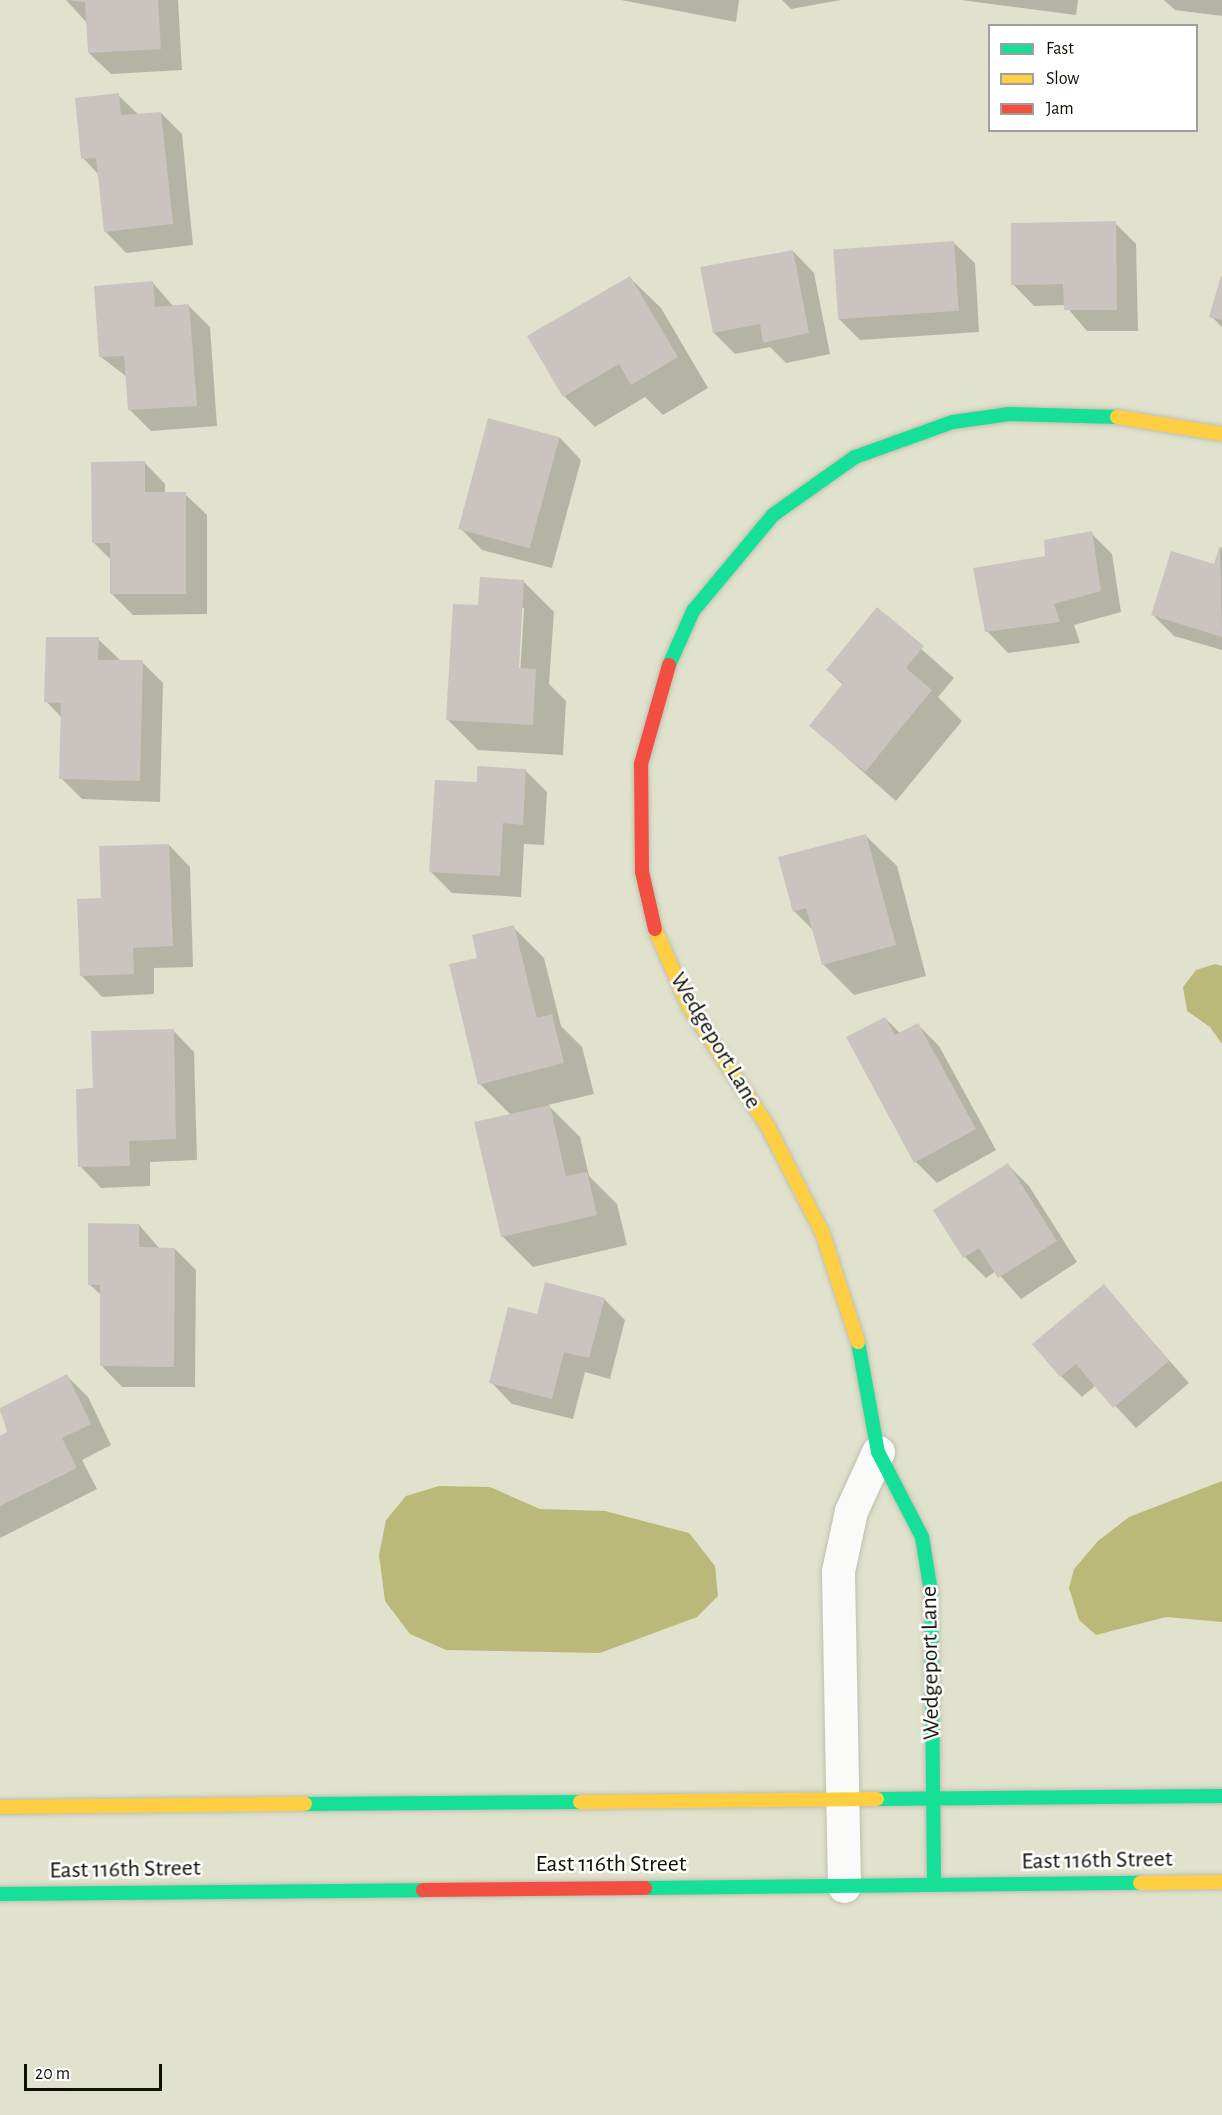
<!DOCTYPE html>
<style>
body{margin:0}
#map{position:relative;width:1222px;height:2115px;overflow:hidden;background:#e1e2cd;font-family:"Alegreya Sans",sans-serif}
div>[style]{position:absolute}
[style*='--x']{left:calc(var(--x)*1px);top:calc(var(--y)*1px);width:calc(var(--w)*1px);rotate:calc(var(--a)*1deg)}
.water>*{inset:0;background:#bab97a}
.shadow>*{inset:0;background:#0003}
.building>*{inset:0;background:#c9c4c0;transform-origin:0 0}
.roads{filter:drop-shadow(0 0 2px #bfbfaf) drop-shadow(0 0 2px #bfbfaf)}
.street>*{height:33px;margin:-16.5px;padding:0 16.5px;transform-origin:16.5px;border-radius:16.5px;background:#fafbf8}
.fast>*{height:14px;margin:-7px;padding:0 7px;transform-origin:7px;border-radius:7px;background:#16e098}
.slow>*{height:14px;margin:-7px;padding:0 7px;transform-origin:7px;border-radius:7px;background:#ffcf43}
.jam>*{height:14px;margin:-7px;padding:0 7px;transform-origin:7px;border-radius:7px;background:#f24e42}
span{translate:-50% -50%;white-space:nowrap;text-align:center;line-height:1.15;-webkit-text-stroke:5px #fff;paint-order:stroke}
.street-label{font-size:24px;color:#0f0f04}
.legend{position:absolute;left:988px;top:24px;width:210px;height:108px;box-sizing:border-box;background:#fff;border:2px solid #9f9f9b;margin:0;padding:8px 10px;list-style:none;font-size:18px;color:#0f0f04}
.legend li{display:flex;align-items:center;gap:12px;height:30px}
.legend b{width:30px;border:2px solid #9f9f9b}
.scale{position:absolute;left:24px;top:2064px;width:138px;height:27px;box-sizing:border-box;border:3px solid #0f0f04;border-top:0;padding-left:8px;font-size:18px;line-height:21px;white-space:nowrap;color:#0f0f04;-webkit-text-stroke:4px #fff;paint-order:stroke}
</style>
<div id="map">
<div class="water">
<div style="clip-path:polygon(1215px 964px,1222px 966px,1222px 1044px,1210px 1027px,1187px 1011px,1183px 987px,1196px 970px)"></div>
<div style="clip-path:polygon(1222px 1481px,1222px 1622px,1166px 1617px,1096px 1635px,1079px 1620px,1069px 1588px,1074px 1569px,1098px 1541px,1129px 1517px)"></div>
<div style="clip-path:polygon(439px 1486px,490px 1487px,540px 1509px,605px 1511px,689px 1533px,715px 1566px,718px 1596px,697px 1617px,600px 1653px,446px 1650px,410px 1634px,385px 1601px,379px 1555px,386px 1520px,406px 1496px)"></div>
</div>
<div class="shadow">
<div style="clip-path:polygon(66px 0,178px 0,182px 70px,111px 74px,89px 53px,88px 24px)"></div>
<div style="clip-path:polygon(621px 0,739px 0,736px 22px)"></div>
<div style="clip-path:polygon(782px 0,841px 0,791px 9px)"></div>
<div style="clip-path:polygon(961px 0,1078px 0,1076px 15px)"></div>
<div style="clip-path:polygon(1164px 0,1222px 0,1222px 16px,1175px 10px)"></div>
<div style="clip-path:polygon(118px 95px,139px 115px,161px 113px,182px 134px,193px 245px,126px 253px,105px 231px,99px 175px,83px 158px)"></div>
<div style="clip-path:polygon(1115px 223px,1136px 244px,1138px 331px,1087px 331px,1065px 305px,1034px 306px,1013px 284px)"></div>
<div style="clip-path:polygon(953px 242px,975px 263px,979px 332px,860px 340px,839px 319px)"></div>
<div style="clip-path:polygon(793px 251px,814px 273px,830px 354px,786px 363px,770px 347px,735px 354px,714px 333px)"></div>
<div style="clip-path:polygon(630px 278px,661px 308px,708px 388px,663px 415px,645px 397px,595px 427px,564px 396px)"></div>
<div style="clip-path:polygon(1222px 280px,1222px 327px,1211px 316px)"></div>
<div style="clip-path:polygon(153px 283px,174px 307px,189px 306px,210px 327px,217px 426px,151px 431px,129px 409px,127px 377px,101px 357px)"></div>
<div style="clip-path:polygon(489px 420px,560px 438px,581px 460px,552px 568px,482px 550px,461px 529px)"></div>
<div style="clip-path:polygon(144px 462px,165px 484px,165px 494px,185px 494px,207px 515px,207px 614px,133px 615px,112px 594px,111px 560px,93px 542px)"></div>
<div style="clip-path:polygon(1091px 533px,1112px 554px,1121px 612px,1074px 625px,1080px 643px,1008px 653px,987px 631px,1047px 557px)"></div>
<div style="clip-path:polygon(1221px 547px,1222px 548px,1222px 650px,1174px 636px,1153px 615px,1215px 566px)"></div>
<div style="clip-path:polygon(evenodd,523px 581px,554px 612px,549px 684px,566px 701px,563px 755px,478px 750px,447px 719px,523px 581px,521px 608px,524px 608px,520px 676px,517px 675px,521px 608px)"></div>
<div style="clip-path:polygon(877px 610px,954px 678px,938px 697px,962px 721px,896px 801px,811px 726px,843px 685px,828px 670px)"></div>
<div style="clip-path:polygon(98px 639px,120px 660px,142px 662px,163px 683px,160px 802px,82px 799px,61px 778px,62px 718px,46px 701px)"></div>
<div style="clip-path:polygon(526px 771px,547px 792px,544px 845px,524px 844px,521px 897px,452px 893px,431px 872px,478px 784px)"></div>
<div style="clip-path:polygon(866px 836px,897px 866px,926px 976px,854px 995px,823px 964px,814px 931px,794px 911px)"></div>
<div style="clip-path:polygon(169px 845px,190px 867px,193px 967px,154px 968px,154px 994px,102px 997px,81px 975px,102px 900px)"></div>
<div style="clip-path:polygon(513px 927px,544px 958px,561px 1026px,582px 1047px,594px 1094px,548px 1105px,580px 1137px,589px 1176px,617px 1204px,627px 1245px,533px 1267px,502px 1236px,511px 1115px,480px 1084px,479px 959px)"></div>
<div style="clip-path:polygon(885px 1018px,901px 1034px,918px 1025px,939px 1046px,996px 1150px,937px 1183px,916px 1162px)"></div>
<div style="clip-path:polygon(173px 1030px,194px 1052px,197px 1160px,150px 1162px,150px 1186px,101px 1188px,80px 1166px,95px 1089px)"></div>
<div style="clip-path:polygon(1007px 1164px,1029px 1186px,1077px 1262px,1021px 1299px,996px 1271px,986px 1278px,965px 1257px)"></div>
<div style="clip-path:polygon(139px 1225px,160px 1249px,175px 1249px,196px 1270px,195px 1387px,122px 1387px,101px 1365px,102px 1296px,89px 1284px)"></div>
<div style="clip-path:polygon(1104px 1286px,1189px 1383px,1136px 1428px,1096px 1385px,1082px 1397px,1061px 1376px)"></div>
<div style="clip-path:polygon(604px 1299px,625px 1320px,610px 1379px,585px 1372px,573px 1419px,512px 1404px,491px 1382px,538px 1316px)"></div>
<div style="clip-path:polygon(67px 1376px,88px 1397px,111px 1445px,82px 1460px,97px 1489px,0 1538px,0 1437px,9px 1433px,0 1410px)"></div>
</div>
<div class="building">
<div style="clip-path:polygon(65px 0,158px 0,161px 49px,88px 53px,85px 2px)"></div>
<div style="clip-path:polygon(119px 93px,121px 115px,161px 112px,173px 224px,104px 232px,96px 158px,81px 159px,75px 98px)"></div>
<div style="clip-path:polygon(1116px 221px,1117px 310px,1064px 310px,1063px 284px,1011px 285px,1011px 223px)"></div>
<div style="left:954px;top:241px;width:70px;height:121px;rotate:86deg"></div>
<div style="clip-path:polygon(793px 250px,809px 333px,763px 343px,760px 324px,713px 333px,700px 267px)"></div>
<div style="clip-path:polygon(630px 276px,678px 357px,631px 385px,619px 364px,563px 397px,527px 336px)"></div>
<div style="clip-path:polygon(1221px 276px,1222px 277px,1222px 320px,1209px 317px)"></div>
<div style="clip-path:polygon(153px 281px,155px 307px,189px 304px,197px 406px,128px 410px,124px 356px,99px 357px,94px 286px)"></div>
<div style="left:488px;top:418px;width:74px;height:115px;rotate:15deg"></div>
<div style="clip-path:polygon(145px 461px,145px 492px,186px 492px,186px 594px,110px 594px,110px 543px,92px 543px,91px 462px)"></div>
<div style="clip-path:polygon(1092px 531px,1101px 591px,1054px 604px,1060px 622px,985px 632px,973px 568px,1045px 556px,1044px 540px)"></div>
<div style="clip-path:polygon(1220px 545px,1222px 637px,1151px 615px,1171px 551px,1214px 564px)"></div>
<div style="clip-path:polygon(480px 577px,524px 580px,519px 668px,536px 669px,533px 725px,446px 720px,453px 604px,478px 605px)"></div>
<div style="clip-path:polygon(877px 607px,924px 646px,906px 668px,932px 690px,865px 772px,809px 726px,843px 683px,826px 670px)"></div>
<div style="clip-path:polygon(46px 637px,99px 637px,98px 660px,143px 660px,140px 781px,59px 779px,61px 703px,44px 702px)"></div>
<div style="clip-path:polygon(477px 766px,526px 769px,523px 825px,503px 823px,500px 876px,429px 872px,435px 780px,477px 782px)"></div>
<div style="clip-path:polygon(866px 834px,896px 945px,822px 965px,806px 908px,793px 912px,778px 857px)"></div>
<div style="clip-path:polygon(169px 844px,173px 946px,133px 948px,134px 974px,80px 976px,77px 899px,101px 898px,99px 846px)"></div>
<div style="clip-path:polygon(514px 925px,537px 1018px,552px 1014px,564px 1063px,478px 1085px,449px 964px,477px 958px,472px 935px)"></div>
<div style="clip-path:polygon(885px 1017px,895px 1035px,918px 1023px,976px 1129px,914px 1163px,846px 1037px)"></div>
<div style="clip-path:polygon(174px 1029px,176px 1139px,129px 1141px,130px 1166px,78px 1167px,76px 1089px,93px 1088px,91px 1031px)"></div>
<div style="clip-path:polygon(550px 1105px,566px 1176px,587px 1172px,597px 1215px,501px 1237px,474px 1122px)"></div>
<div style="clip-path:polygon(1008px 1163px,1057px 1241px,998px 1278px,979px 1248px,963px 1258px,933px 1210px)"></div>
<div style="clip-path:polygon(88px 1223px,139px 1224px,139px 1247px,175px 1248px,174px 1367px,100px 1366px,100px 1285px,88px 1285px)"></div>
<div style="clip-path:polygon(545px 1282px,605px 1298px,589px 1358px,564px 1352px,552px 1399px,489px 1383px,508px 1307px,537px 1314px)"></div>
<div style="clip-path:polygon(1104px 1284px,1169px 1361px,1113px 1408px,1076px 1364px,1060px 1377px,1032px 1344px)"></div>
<div style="clip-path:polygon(67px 1374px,91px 1424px,62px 1438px,77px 1468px,0 1506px,0 1436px,7px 1432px,0 1408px)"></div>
</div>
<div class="roads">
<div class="street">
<div style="--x:844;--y:1886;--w:315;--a:-91.1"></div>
<div style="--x:838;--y:1571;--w:61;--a:-77.8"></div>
<div style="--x:851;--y:1511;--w:65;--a:-65.4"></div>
</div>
<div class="fast">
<div style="--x:669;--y:665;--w:59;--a:-66"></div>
<div style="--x:693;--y:611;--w:125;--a:-50.2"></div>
<div style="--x:773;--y:515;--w:100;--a:-35.3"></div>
<div style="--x:855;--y:457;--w:104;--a:-19.7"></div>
<div style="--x:953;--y:422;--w:57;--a:-8.1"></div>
<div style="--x:1009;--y:414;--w:108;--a:1.6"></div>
<div style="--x:858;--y:1342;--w:112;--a:79.7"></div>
<div style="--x:878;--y:1452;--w:96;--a:62.6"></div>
<div style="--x:922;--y:1537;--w:56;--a:80.7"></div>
<div style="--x:931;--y:1592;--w:293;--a:89.4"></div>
<div style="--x:877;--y:1799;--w:345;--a:-0.5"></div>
<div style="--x:305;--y:1804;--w:275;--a:-0.4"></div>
<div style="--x:645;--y:1888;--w:495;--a:-0.6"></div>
<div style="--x:0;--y:1894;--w:423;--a:-0.5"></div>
</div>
<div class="slow">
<div style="--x:1117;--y:417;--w:106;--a:9.2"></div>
<div style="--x:655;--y:929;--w:85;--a:66.4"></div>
<div style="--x:689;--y:1007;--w:144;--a:56.6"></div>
<div style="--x:768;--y:1127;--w:118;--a:62.8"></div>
<div style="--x:822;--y:1232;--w:116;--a:71.9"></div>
<div style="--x:580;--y:1802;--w:297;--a:-0.6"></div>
<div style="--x:0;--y:1807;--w:305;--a:-0.6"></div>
<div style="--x:1140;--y:1883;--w:82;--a:-0.7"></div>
</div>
<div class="jam">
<div style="--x:655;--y:929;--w:58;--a:-102.8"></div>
<div style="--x:642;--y:872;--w:108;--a:-90.5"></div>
<div style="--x:641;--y:764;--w:103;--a:-74.2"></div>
<div style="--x:423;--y:1890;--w:222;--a:-0.5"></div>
</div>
</div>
<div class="street-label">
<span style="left:715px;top:1041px;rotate:59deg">Wedgeport Lane</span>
<span style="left:931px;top:1663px;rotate:-91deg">Wedgeport Lane</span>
<span style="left:1097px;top:1861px;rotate:-1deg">East 116th Street</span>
<span style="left:611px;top:1865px">East 116th Street</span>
<span style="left:125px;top:1870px;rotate:-1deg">East 116th Street</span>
</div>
<ul class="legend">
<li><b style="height:8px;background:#16e098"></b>Fast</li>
<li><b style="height:8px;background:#ffcf43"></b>Slow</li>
<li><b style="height:8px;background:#f24e42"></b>Jam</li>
</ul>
<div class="scale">20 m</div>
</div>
